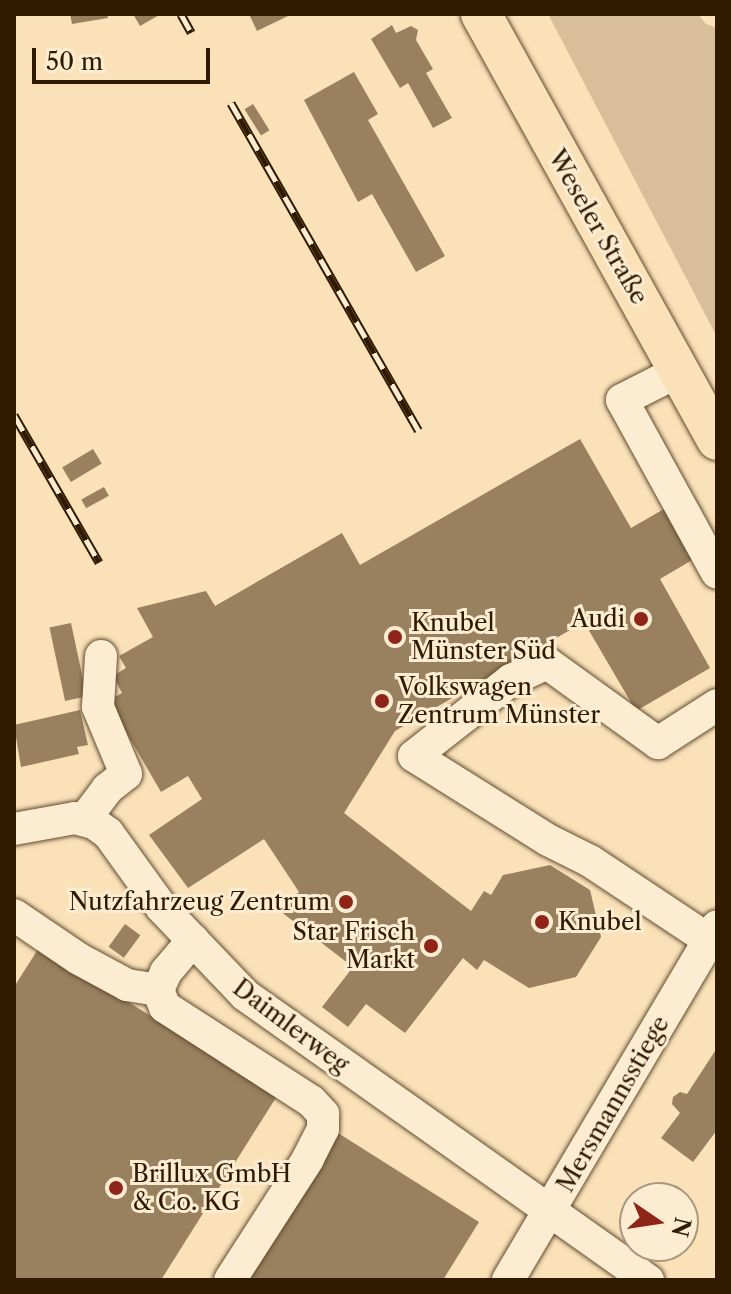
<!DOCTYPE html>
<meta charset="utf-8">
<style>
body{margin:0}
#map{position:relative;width:731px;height:1294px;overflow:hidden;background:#fae1b8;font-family:"Libre Caslon Text",serif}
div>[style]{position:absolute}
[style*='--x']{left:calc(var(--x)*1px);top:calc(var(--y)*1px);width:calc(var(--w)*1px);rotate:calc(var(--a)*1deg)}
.green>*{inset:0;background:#d8bf99}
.building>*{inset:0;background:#998160;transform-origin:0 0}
.roads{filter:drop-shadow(0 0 2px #624c2f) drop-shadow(0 0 2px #624c2f)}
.minor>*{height:32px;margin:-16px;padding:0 16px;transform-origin:16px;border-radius:16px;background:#fcecd1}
.major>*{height:40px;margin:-20px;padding:0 20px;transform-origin:20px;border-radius:20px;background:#fae1b8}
.rail>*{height:9px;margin-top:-4.5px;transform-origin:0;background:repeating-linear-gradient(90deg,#fcecd1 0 18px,#301a01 0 36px);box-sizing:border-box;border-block:2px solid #301a01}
.dots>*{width:22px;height:22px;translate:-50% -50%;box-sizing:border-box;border:4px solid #fcecd1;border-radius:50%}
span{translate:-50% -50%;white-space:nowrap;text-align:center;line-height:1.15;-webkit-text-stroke:6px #fcecd1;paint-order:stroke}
.street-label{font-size:24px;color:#301a01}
.poi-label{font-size:24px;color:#301a01}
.right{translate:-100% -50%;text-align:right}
.left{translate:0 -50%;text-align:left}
.frame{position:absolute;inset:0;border:16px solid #301a01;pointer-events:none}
.north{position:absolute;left:619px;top:1182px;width:80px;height:80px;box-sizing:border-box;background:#fcecd1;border:2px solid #aa987e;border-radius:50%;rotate:103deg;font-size:22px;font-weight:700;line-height:32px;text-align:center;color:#301a01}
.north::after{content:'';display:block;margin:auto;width:28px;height:36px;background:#8f2418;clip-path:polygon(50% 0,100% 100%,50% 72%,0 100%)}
.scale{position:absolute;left:32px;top:48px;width:178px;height:36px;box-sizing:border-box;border:4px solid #301a01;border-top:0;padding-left:10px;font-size:24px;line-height:28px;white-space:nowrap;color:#301a01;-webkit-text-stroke:6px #fcecd1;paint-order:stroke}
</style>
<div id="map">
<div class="green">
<div style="clip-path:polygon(548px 14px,698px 14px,706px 24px,717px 28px,717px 337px)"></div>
</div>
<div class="building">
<div style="clip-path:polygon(70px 14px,107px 14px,108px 18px,72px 24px)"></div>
<div style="clip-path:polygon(133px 14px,161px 14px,140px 26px)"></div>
<div style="clip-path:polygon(249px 14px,287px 14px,288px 16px,257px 31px)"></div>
<div style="clip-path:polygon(392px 25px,396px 33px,411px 26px,418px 30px,416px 40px,433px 69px,426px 73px,452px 118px,433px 128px,408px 83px,400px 88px,371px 39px)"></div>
<div style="clip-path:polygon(354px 72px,378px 114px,368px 120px,445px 256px,416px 272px,372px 194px,358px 202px,304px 100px)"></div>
<div style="left:253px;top:104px;width:31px;height:10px;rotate:58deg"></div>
<div style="clip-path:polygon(580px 439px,631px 528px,676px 502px,704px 553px,660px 579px,710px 668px,636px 711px,584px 622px,395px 731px,344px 813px,471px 911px,484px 891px,491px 895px,503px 875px,550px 865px,590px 890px,601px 937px,576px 977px,529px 988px,484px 960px,477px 970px,463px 958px,405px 1033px,366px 1004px,348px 1027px,322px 1007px,353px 967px,280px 911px,299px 892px,264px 839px,188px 888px,149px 835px,202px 799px,188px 776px,161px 792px,108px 701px,122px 693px,113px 676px,126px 668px,119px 656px,153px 637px,137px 608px,206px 591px,215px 606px,342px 533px,360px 565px)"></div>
<div style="left:93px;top:449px;width:17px;height:36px;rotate:59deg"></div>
<div style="left:104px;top:487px;width:10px;height:26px;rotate:61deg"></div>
<div style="left:71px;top:623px;width:75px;height:22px;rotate:78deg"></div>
<div style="clip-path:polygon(80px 710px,88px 745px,77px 747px,79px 754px,21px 767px,14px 725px)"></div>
<div style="left:125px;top:924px;width:19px;height:28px;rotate:36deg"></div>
<div style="clip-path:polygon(40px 946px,277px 1096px,161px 1280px,14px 1280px,14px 987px)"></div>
<div style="clip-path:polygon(717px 1048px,717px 1130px,693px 1162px,661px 1138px,680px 1113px,672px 1104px,673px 1097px,680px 1092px,687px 1094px)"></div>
<div style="clip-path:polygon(338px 1133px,479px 1222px,443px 1280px,245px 1280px)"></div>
</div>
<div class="roads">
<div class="minor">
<div style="--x:679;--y:371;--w:64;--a:153"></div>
<div style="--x:622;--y:400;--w:197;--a:61.2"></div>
<div style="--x:84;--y:820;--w:39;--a:-53"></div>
<div style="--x:107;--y:789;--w:24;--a:-38"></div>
<div style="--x:126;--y:774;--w:73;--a:-112.7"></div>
<div style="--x:98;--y:707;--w:51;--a:-86.6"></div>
<div style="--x:14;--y:829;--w:62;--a:-10.2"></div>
<div style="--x:75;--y:818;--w:20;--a:15"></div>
<div style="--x:94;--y:823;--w:17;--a:36"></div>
<div style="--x:108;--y:833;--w:92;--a:54.2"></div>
<div style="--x:162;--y:908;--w:120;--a:46.3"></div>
<div style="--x:245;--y:995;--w:494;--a:35.3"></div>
<div style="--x:14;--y:915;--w:78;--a:34.1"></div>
<div style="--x:79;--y:959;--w:55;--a:28.4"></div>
<div style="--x:127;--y:985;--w:31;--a:9"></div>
<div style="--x:193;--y:940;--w:42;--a:130.2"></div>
<div style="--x:166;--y:972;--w:20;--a:114"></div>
<div style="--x:158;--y:990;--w:18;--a:68"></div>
<div style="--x:165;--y:1007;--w:174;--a:32.8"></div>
<div style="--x:311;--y:1101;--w:18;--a:47"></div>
<div style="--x:323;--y:1114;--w:15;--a:90"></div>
<div style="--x:323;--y:1129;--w:34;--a:117"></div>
<div style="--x:308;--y:1159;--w:144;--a:122.8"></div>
<div style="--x:709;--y:940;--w:143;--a:-146.4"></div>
<div style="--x:590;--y:861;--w:47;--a:-153.4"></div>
<div style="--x:548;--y:840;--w:158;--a:-147.9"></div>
<div style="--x:414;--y:756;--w:123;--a:-38.1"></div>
<div style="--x:511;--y:680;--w:40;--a:-25"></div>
<div style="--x:547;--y:663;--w:137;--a:35.8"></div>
<div style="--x:658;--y:743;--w:70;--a:-32.8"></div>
<div style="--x:508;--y:1280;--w:411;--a:-59.4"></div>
</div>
<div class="major">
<div style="--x:481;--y:14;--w:487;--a:61"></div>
</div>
</div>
<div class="rail">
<div style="--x:181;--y:14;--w:21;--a:61"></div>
<div style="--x:231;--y:103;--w:377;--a:60.2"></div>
<div style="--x:14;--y:415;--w:170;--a:60"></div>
</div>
<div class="dots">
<div style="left:641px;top:619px;background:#8f2418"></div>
<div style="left:395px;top:637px;background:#8f2418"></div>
<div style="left:382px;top:701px;background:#8f2418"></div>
<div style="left:346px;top:902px;background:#8f2418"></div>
<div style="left:542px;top:922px;background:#8f2418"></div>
<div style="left:431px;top:946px;background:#8f2418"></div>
<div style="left:116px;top:1188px;background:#8f2418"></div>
</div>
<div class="street-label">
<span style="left:598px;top:227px;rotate:60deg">Weseler Straße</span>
<span style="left:291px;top:1026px;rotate:37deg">Daimlerweg</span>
<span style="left:613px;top:1104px;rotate:-60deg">Mersmannsstiege</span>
</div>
<div class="poi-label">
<span class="right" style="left:625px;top:619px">Audi</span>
<span class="left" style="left:411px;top:637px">Knubel<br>Münster Süd</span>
<span class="left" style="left:398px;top:701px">Volkswagen<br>Zentrum Münster</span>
<span class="right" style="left:330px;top:902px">Nutzfahrzeug Zentrum</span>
<span class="left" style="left:558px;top:922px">Knubel</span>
<span class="right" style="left:415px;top:946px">Star Frisch<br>Markt</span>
<span class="left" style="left:132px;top:1188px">Brillux GmbH<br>&amp; Co. KG</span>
</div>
<div class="frame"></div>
<div class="north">N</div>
<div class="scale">50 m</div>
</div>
